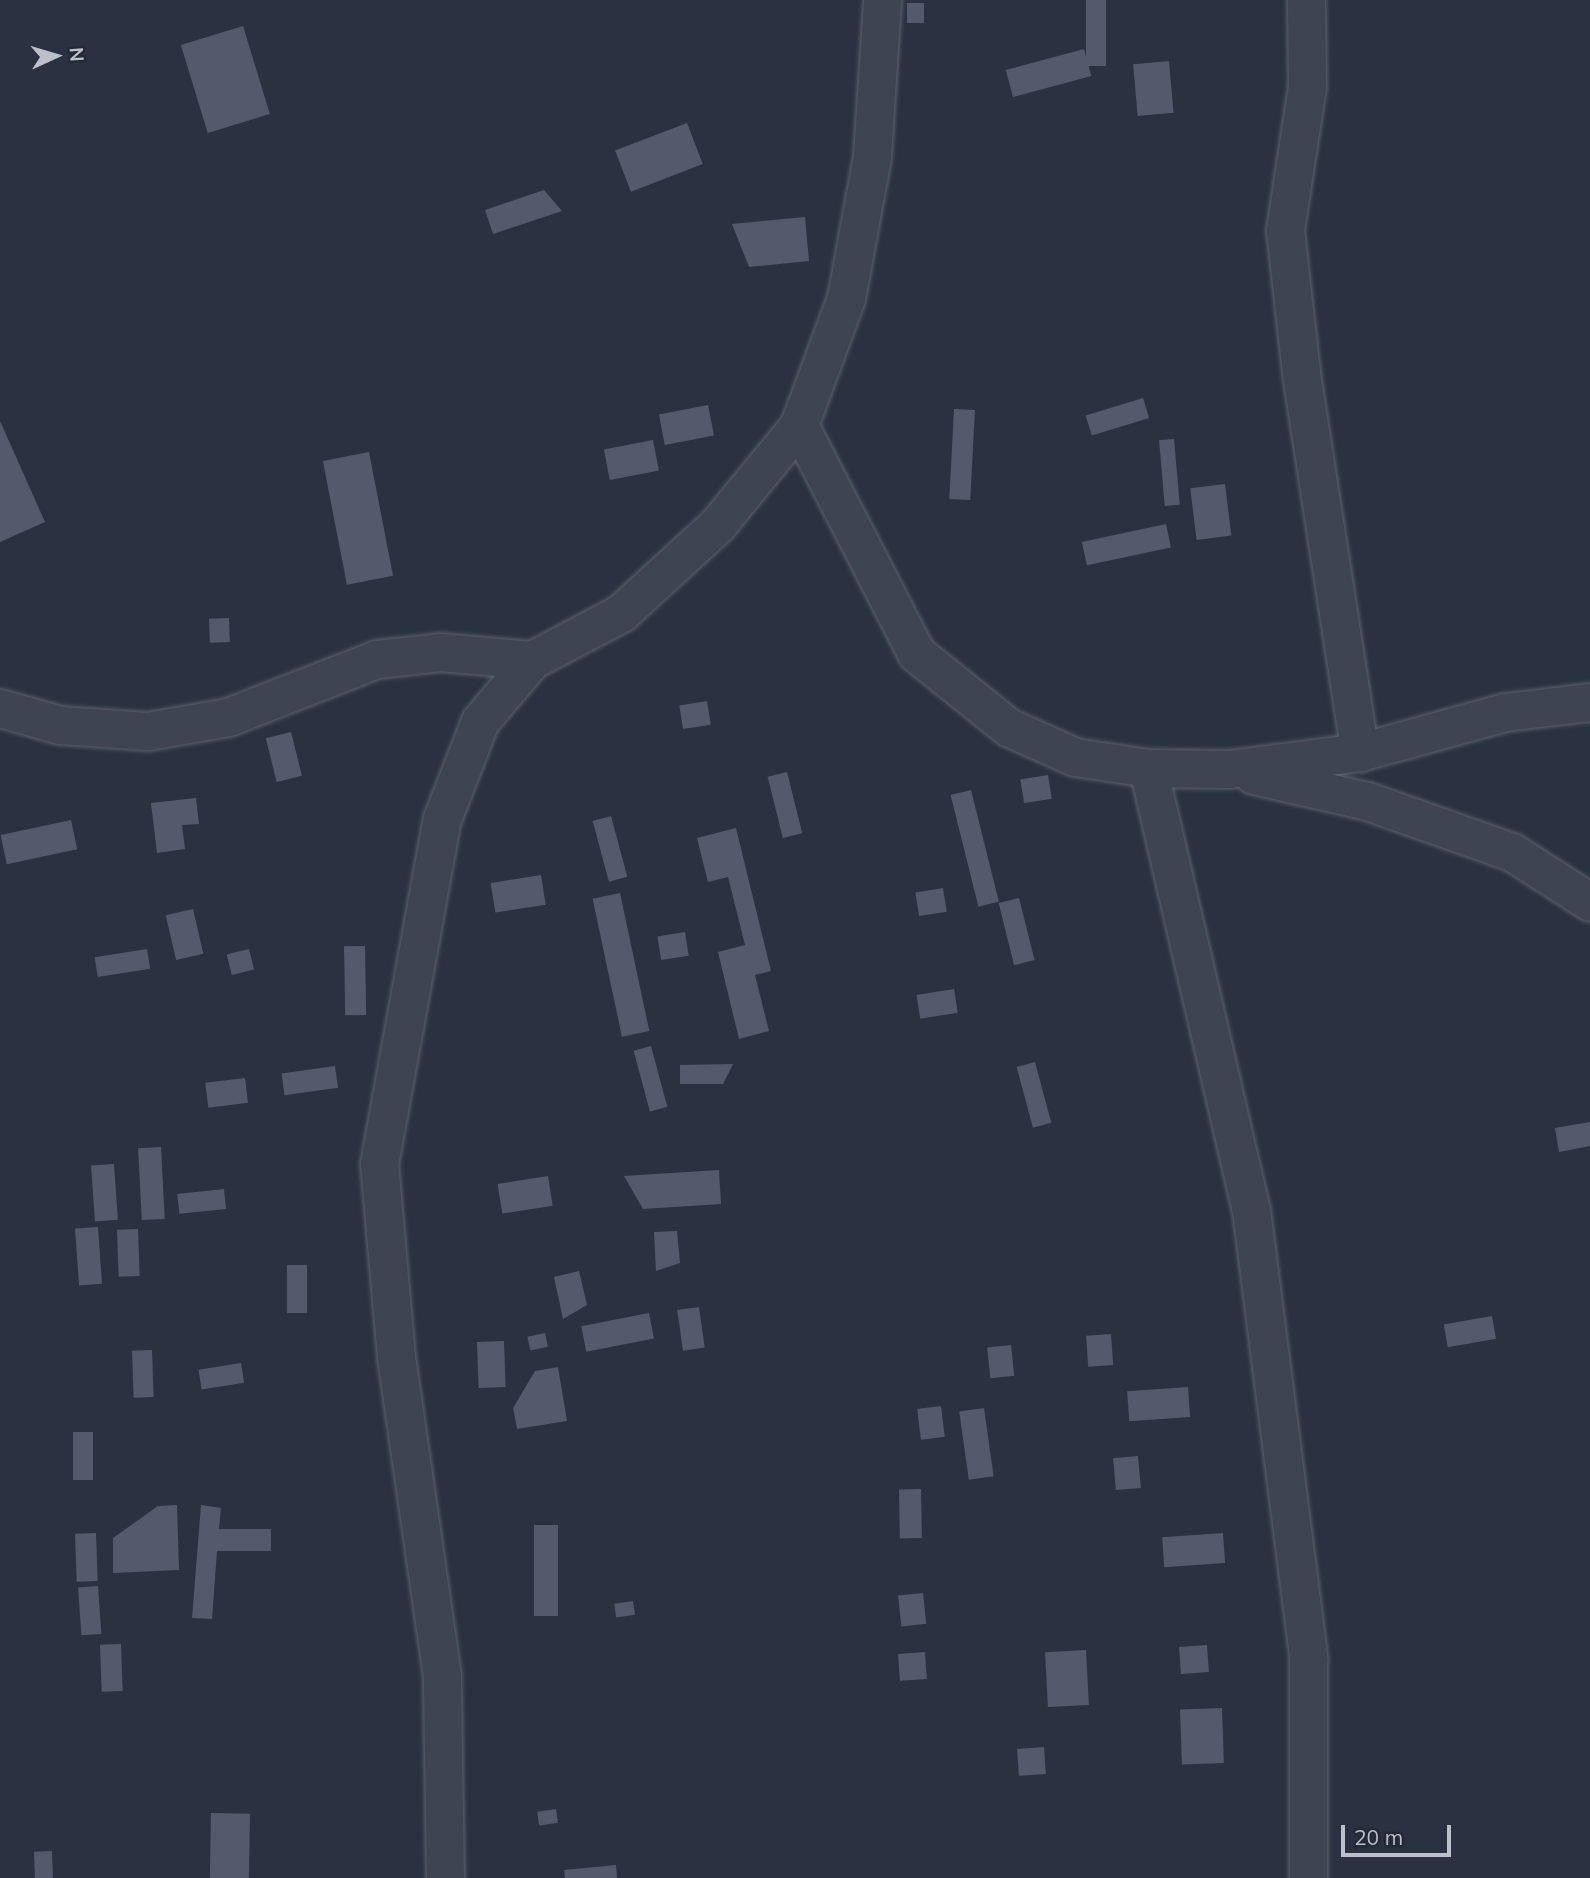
<!DOCTYPE html>
<style>
body{margin:0}
#map{position:relative;width:1590px;height:1878px;overflow:hidden;background:#2a3241;font-family:Mulish,sans-serif}
div>[style]{position:absolute}
[style*='--x']{left:calc(var(--x)*1px);top:calc(var(--y)*1px);width:calc(var(--w)*1px);rotate:calc(var(--a)*1deg)}
.building>*{inset:0;background:#535a6c;transform-origin:0 0}
.roads{filter:drop-shadow(0 0 2px #5c626e) drop-shadow(0 0 2px #5c626e)}
.street>*{height:37px;margin:-18.5px;padding:0 18.5px;transform-origin:18.5px;border-radius:18.5px;background:#3e4451}
span{translate:-50% -50%;white-space:nowrap;text-align:center;line-height:1.15;-webkit-text-stroke:5px #222937;paint-order:stroke}
.north{position:absolute;left:21px;top:21px;width:70px;height:70px;-webkit-text-stroke:5px #222937;paint-order:stroke;rotate:86deg;font-size:19px;font-weight:700;line-height:28px;text-align:center;color:#bbc0cb}
.north::after{content:'';display:block;margin:auto;width:24px;height:32px;background:#bbc0cb;clip-path:polygon(50% 0,100% 100%,50% 72%,0 100%)}
.scale{position:absolute;left:1341px;top:1825px;width:110px;height:32px;box-sizing:border-box;border:4px solid #bbc0cb;border-top:0;padding-left:9px;font-size:21px;line-height:24px;white-space:nowrap;color:#bbc0cb;-webkit-text-stroke:5px #222937;paint-order:stroke}
</style>
<div id="map">
<div class="building">
<div style="left:1086px;top:0;width:20px;height:66px"></div>
<div style="left:907px;top:3px;width:17px;height:20px"></div>
<div style="left:243px;top:26px;width:92px;height:65px;rotate:73deg"></div>
<div style="left:1084px;top:49px;width:28px;height:81px;rotate:75deg"></div>
<div style="left:1169px;top:61px;width:52px;height:36px;rotate:85deg"></div>
<div style="left:687px;top:123px;width:44px;height:77px;rotate:69deg"></div>
<div style="clip-path:polygon(544px 190px,562px 211px,493px 234px,485px 210px)"></div>
<div style="clip-path:polygon(805px 217px,809px 261px,749px 267px,732px 224px)"></div>
<div style="left:1143px;top:398px;width:21px;height:60px;rotate:73deg"></div>
<div style="left:708px;top:405px;width:31px;height:50px;rotate:79deg"></div>
<div style="left:954px;top:409px;width:21px;height:90px;rotate:3deg"></div>
<div style="clip-path:polygon(0 421px,45px 522px,0 542px)"></div>
<div style="left:1174px;top:439px;width:66px;height:15px;rotate:85deg"></div>
<div style="left:653px;top:440px;width:31px;height:50px;rotate:79deg"></div>
<div style="left:369px;top:452px;width:126px;height:47px;rotate:79deg"></div>
<div style="left:1225px;top:484px;width:52px;height:35px;rotate:83deg"></div>
<div style="left:1166px;top:524px;width:24px;height:86px;rotate:78deg"></div>
<div style="left:229px;top:618px;width:24px;height:20px;rotate:88deg"></div>
<div style="left:707px;top:701px;width:24px;height:28px;rotate:81deg"></div>
<div style="left:291px;top:732px;width:45px;height:26px;rotate:76deg"></div>
<div style="left:787px;top:772px;width:63px;height:20px;rotate:76deg"></div>
<div style="left:1048px;top:775px;width:24px;height:28px;rotate:81deg"></div>
<div style="left:971px;top:790px;width:115px;height:21px;rotate:76deg"></div>
<div style="clip-path:polygon(196px 798px,199px 824px,182px 825px,185px 849px,157px 853px,151px 803px)"></div>
<div style="left:611px;top:816px;width:63px;height:19px;rotate:75deg"></div>
<div style="left:71px;top:820px;width:30px;height:72px;rotate:78deg"></div>
<div style="clip-path:polygon(736px 828px,771px 971px,755px 975px,769px 1031px,739px 1039px,718px 952px,745px 945px,728px 877px,708px 882px,697px 838px)"></div>
<div style="left:541px;top:875px;width:30px;height:51px;rotate:81deg"></div>
<div style="left:943px;top:888px;width:24px;height:28px;rotate:81deg"></div>
<div style="left:620px;top:893px;width:141px;height:28px;rotate:78deg"></div>
<div style="left:1019px;top:898px;width:64px;height:21px;rotate:76deg"></div>
<div style="left:193px;top:909px;width:46px;height:28px;rotate:77deg"></div>
<div style="left:685px;top:932px;width:24px;height:28px;rotate:81deg"></div>
<div style="left:365px;top:946px;width:69px;height:21px;rotate:89deg"></div>
<div style="left:147px;top:949px;width:20px;height:53px;rotate:81deg"></div>
<div style="left:249px;top:949px;width:21px;height:23px;rotate:76deg"></div>
<div style="left:954px;top:989px;width:24px;height:38px;rotate:81deg"></div>
<div style="left:651px;top:1046px;width:63px;height:18px;rotate:75deg"></div>
<div style="left:1035px;top:1062px;width:63px;height:19px;rotate:75deg"></div>
<div style="clip-path:polygon(733px 1064px,723px 1084px,680px 1084px,680px 1065px)"></div>
<div style="left:335px;top:1066px;width:22px;height:54px;rotate:82deg"></div>
<div style="left:245px;top:1078px;width:25px;height:40px;rotate:83deg"></div>
<div style="clip-path:polygon(1590px 1122px,1590px 1146px,1559px 1152px,1555px 1128px)"></div>
<div style="left:161px;top:1147px;width:72px;height:23px;rotate:87deg"></div>
<div style="left:114px;top:1164px;width:56px;height:23px;rotate:86deg"></div>
<div style="clip-path:polygon(719px 1170px,721px 1204px,643px 1209px,624px 1176px)"></div>
<div style="left:548px;top:1176px;width:30px;height:51px;rotate:81deg"></div>
<div style="left:224px;top:1189px;width:20px;height:47px;rotate:84deg"></div>
<div style="left:98px;top:1227px;width:57px;height:23px;rotate:86deg"></div>
<div style="left:138px;top:1229px;width:47px;height:21px;rotate:88deg"></div>
<div style="clip-path:polygon(677px 1231px,680px 1263px,656px 1271px,654px 1232px)"></div>
<div style="left:287px;top:1265px;width:20px;height:48px"></div>
<div style="clip-path:polygon(579px 1271px,587px 1305px,563px 1319px,554px 1277px)"></div>
<div style="left:699px;top:1307px;width:41px;height:22px;rotate:82deg"></div>
<div style="left:649px;top:1313px;width:26px;height:69px;rotate:79deg"></div>
<div style="left:1492px;top:1316px;width:23px;height:49px;rotate:80deg"></div>
<div style="left:545px;top:1333px;width:14px;height:18px;rotate:78deg"></div>
<div style="left:1111px;top:1334px;width:31px;height:25px;rotate:86deg"></div>
<div style="left:504px;top:1341px;width:46px;height:27px;rotate:88deg"></div>
<div style="left:1011px;top:1345px;width:31px;height:24px;rotate:84deg"></div>
<div style="left:152px;top:1350px;width:47px;height:20px;rotate:88deg"></div>
<div style="left:241px;top:1363px;width:20px;height:43px;rotate:81deg"></div>
<div style="clip-path:polygon(558px 1367px,567px 1421px,517px 1429px,513px 1408px,535px 1371px)"></div>
<div style="left:1188px;top:1387px;width:30px;height:61px;rotate:86deg"></div>
<div style="left:941px;top:1406px;width:31px;height:24px;rotate:83deg"></div>
<div style="left:984px;top:1408px;width:69px;height:25px;rotate:82deg"></div>
<div style="left:73px;top:1432px;width:20px;height:48px"></div>
<div style="left:1138px;top:1456px;width:32px;height:25px;rotate:85deg"></div>
<div style="left:921px;top:1489px;width:49px;height:22px;rotate:89deg"></div>
<div style="clip-path:polygon(177px 1505px,179px 1570px,113px 1573px,113px 1538px,158px 1506px)"></div>
<div style="clip-path:polygon(201px 1505px,221px 1508px,219px 1529px,271px 1529px,271px 1551px,217px 1551px,212px 1619px,192px 1618px)"></div>
<div style="left:534px;top:1525px;width:24px;height:91px"></div>
<div style="left:96px;top:1533px;width:48px;height:21px;rotate:88deg"></div>
<div style="left:1223px;top:1533px;width:30px;height:61px;rotate:86deg"></div>
<div style="left:98px;top:1586px;width:48px;height:20px;rotate:86deg"></div>
<div style="left:923px;top:1593px;width:31px;height:25px;rotate:84deg"></div>
<div style="left:633px;top:1601px;width:14px;height:19px;rotate:82deg"></div>
<div style="left:121px;top:1644px;width:47px;height:21px;rotate:88deg"></div>
<div style="left:1207px;top:1645px;width:27px;height:28px;rotate:86deg"></div>
<div style="left:1086px;top:1650px;width:55px;height:41px;rotate:87deg"></div>
<div style="left:925px;top:1652px;width:27px;height:27px;rotate:86deg"></div>
<div style="left:1222px;top:1708px;width:55px;height:42px;rotate:88deg"></div>
<div style="left:1044px;top:1747px;width:27px;height:27px;rotate:86deg"></div>
<div style="left:556px;top:1809px;width:14px;height:19px;rotate:82deg"></div>
<div style="left:211px;top:1813px;width:39px;height:65px;rotate:1deg"></div>
<div style="left:52px;top:1851px;width:27px;height:18px;rotate:88deg"></div>
<div style="clip-path:polygon(616px 1865px,617px 1878px,565px 1878px,564px 1870px)"></div>
</div>
<div class="roads">
<div class="street">
<div style="--x:1306;--y:0;--w:86;--a:89.3"></div>
<div style="--x:1307;--y:86;--w:146;--a:98.7"></div>
<div style="--x:1285;--y:230;--w:144;--a:83.6"></div>
<div style="--x:1301;--y:373;--w:384;--a:81.2"></div>
<div style="--x:799;--y:425;--w:256;--a:62.8"></div>
<div style="--x:916;--y:653;--w:118;--a:38.8"></div>
<div style="--x:1008;--y:727;--w:73;--a:24.1"></div>
<div style="--x:1075;--y:757;--w:74;--a:8.6"></div>
<div style="--x:1148;--y:768;--w:81;--a:0.7"></div>
<div style="--x:1229;--y:769;--w:132;--a:-7.4"></div>
<div style="--x:1360;--y:752;--w:150;--a:-15.4"></div>
<div style="--x:1505;--y:712;--w:86;--a:-6.7"></div>
<div style="--x:0;--y:708;--w:62;--a:15.8"></div>
<div style="--x:60;--y:725;--w:88;--a:3.9"></div>
<div style="--x:148;--y:731;--w:81;--a:-9.9"></div>
<div style="--x:228;--y:717;--w:160;--a:-21.3"></div>
<div style="--x:377;--y:659;--w:63;--a:-6.3"></div>
<div style="--x:440;--y:652;--w:92;--a:5"></div>
<div style="--x:1148;--y:768;--w:454;--a:76.9"></div>
<div style="--x:1251;--y:1210;--w:452;--a:82.7"></div>
<div style="--x:1308;--y:1658;--w:220;--a:90"></div>
<div style="--x:1253;--y:775;--w:117;--a:12.8"></div>
<div style="--x:1367;--y:801;--w:154;--a:19.4"></div>
<div style="--x:1512;--y:852;--w:93;--a:32.7"></div>
<div style="--x:445;--y:1878;--w:202;--a:-90.9"></div>
<div style="--x:442;--y:1676;--w:322;--a:-98.2"></div>
<div style="--x:396;--y:1357;--w:194;--a:-95"></div>
<div style="--x:379;--y:1164;--w:351;--a:-79.7"></div>
<div style="--x:442;--y:819;--w:105;--a:-68.8"></div>
<div style="--x:480;--y:721;--w:80;--a:-49.6"></div>
<div style="--x:532;--y:660;--w:101;--a:-27.8"></div>
<div style="--x:621;--y:613;--w:132;--a:-42.5"></div>
<div style="--x:718;--y:524;--w:128;--a:-50.7"></div>
<div style="--x:799;--y:425;--w:135;--a:-69.7"></div>
<div style="--x:846;--y:298;--w:144;--a:-79.6"></div>
<div style="--x:872;--y:156;--w:156;--a:-86.3"></div>
</div>
</div>
<div class="north">N</div>
<div class="scale">20 m</div>
</div>
